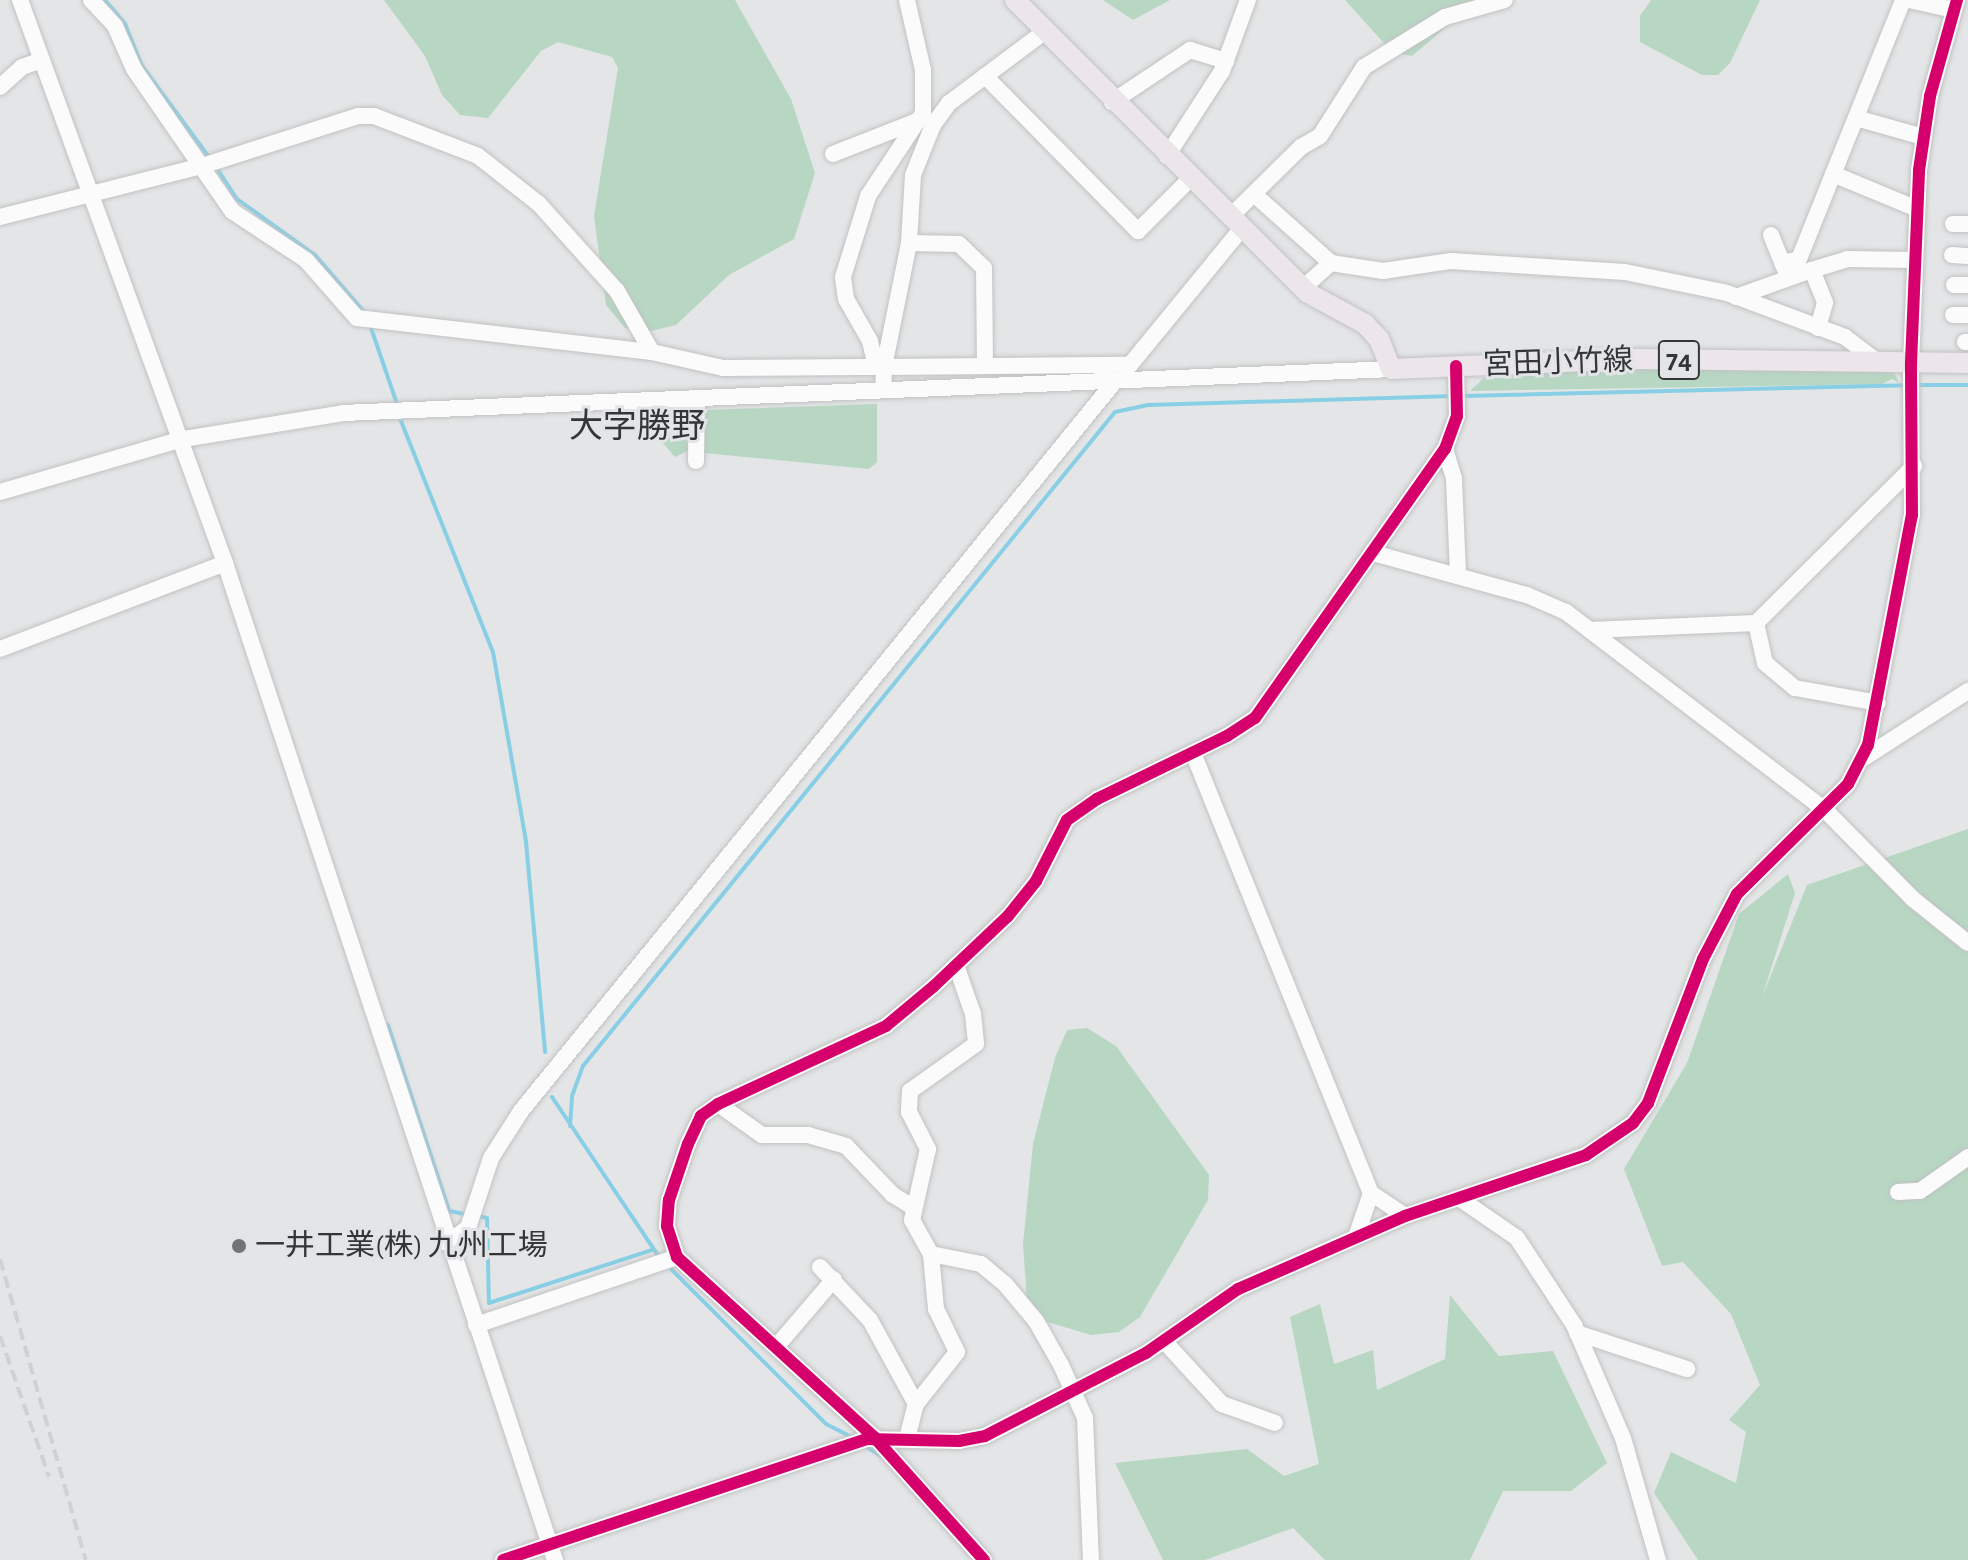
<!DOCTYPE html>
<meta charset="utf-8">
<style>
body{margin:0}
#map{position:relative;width:1968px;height:1560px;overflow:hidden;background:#e4e5e6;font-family:"Alegreya Sans","Noto Sans JP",sans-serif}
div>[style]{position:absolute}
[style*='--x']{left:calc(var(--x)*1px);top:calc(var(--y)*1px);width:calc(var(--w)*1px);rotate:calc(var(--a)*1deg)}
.green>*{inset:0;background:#b7d7c3}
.stream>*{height:4px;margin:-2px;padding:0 2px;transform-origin:2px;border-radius:2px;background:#88cfe6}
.roads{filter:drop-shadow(0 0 2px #c1c2c3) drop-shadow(0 0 2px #c1c2c3)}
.minor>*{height:16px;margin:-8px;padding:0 8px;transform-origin:8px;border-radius:8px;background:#fbfbfb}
.major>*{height:20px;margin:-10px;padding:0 10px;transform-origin:10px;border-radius:10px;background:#ece5ea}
.rail>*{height:4px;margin-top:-2px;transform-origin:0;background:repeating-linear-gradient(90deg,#d0d1d2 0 12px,transparent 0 18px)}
.cycleway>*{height:12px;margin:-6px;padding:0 6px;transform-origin:6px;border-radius:6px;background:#d6006c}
.dots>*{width:22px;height:22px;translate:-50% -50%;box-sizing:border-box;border:4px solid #e3e4e7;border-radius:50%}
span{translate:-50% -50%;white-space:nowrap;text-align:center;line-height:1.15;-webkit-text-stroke:6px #e3e4e7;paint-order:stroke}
.shield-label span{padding:2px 6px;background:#e3e4e7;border:2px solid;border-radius:6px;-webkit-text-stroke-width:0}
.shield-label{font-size:28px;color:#343536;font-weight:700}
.street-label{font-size:30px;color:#343536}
.poi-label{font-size:30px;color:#343536}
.left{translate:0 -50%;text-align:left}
.quarter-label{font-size:34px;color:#343536}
</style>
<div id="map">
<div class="green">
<div style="clip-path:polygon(384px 0,735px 0,791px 99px,815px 173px,794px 239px,729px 275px,676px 325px,651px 331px,625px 328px,606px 305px,594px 216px,618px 68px,612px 57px,558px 42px,541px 51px,488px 118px,460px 115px,442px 95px,425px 56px)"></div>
<div style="clip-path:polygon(1103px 0,1170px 0,1133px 20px)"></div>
<div style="clip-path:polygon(1345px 0,1478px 0,1412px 56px,1392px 52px)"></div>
<div style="clip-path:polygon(1651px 0,1760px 0,1730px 63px,1718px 75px,1702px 75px,1640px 42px,1640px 16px)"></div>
<div style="clip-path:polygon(1560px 367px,1893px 370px,1899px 383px,1892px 379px,1882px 384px,1470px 391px,1488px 374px)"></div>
<div style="clip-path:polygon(877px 404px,877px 462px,869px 469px,704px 453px,704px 410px)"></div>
<div style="clip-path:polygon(690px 411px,691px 449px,675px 457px,637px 413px)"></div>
<div style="clip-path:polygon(1968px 829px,1968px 1560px,1698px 1560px,1654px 1493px,1671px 1452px,1736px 1483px,1746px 1432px,1729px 1420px,1760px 1385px,1731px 1314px,1683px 1262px,1662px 1266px,1624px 1169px,1687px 1063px,1739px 914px,1788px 874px,1795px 893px,1762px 997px,1807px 885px)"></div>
<div style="clip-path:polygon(1087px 1028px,1116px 1046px,1209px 1175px,1208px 1200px,1140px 1317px,1119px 1332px,1091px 1335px,1041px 1320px,1027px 1300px,1023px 1244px,1033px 1144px,1055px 1058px,1067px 1030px)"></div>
<div style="clip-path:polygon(1450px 1295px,1499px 1356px,1553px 1351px,1607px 1463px,1571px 1491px,1503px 1491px,1470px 1560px,1325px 1560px,1293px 1528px,1205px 1560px,1163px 1560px,1115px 1463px,1247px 1449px,1284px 1476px,1319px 1464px,1290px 1317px,1320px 1304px,1334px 1364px,1373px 1350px,1377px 1390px,1445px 1359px)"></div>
</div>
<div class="stream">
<div style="--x:105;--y:0;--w:31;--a:50"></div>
<div style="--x:125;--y:24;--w:45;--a:68"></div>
<div style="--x:142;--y:66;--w:117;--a:53.7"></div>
<div style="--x:216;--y:167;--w:38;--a:57"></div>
<div style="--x:237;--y:199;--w:96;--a:35.7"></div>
<div style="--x:315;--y:255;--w:77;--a:49.2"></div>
<div style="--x:370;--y:325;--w:87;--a:71.1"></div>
<div style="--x:1914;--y:385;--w:54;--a:0"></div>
<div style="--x:1463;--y:396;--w:443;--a:-1.4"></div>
<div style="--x:399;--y:416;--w:254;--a:68.3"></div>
<div style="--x:493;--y:652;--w:193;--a:80.1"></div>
<div style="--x:526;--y:842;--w:211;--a:84.8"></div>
<div style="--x:388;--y:1025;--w:196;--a:71.8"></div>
<div style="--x:449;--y:1211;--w:20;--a:11"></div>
<div style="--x:552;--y:1097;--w:192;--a:56.2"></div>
<div style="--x:570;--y:1126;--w:30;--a:-86"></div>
<div style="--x:572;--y:1096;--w:32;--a:-70"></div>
<div style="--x:583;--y:1066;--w:843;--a:-50.87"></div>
<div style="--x:1115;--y:412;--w:35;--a:-12"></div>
<div style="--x:1149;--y:405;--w:305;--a:-1.7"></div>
<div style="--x:477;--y:1216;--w:10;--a:11"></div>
<div style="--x:487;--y:1218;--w:85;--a:88.7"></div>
<div style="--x:489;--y:1303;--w:171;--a:-18"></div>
<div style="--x:668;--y:1266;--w:223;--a:45"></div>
<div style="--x:826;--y:1424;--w:28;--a:27"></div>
<div style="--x:865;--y:1446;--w:19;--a:32"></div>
</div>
<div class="roads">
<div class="minor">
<div style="--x:20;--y:0;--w:599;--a:69.99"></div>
<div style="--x:225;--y:563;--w:1050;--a:71.69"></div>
<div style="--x:91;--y:0;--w:35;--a:47"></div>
<div style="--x:115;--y:26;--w:47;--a:66.2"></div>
<div style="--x:134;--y:69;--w:173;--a:55.4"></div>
<div style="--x:232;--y:211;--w:89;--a:33.5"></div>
<div style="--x:306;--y:260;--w:77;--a:48.7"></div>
<div style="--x:357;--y:318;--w:297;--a:6.6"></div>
<div style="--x:652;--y:352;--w:73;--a:12.7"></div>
<div style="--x:723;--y:368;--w:161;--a:-0.4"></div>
<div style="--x:884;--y:367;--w:23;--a:92"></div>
<div style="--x:1909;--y:0;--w:46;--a:12.5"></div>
<div style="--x:1044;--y:32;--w:119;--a:143.2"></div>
<div style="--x:949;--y:103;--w:27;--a:126"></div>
<div style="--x:933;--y:125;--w:54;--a:111.8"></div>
<div style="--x:913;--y:175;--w:68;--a:93.4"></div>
<div style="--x:909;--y:243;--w:126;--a:101.4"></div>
<div style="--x:884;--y:367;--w:246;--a:-0.5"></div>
<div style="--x:1130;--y:365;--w:177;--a:-50.7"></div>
<div style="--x:985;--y:76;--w:218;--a:45.4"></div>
<div style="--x:1138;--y:231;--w:75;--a:-45"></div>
<div style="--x:0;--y:87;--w:30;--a:-42"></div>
<div style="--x:22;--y:67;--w:21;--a:-19"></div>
<div style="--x:1112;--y:102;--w:94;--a:-33.7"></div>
<div style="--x:1190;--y:50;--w:38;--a:17"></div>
<div style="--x:1856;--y:118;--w:70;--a:15.8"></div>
<div style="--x:833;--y:154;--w:90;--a:-21.4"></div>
<div style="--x:1167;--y:156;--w:101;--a:-57.1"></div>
<div style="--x:1222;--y:71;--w:76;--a:-69.9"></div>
<div style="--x:1833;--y:174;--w:89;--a:22.5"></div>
<div style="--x:1255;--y:195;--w:102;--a:41.8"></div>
<div style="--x:0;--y:217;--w:211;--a:-14.2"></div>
<div style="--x:205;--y:165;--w:161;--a:-17.8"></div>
<div style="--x:358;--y:116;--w:16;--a:0"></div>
<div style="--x:374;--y:116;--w:111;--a:21"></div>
<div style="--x:478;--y:156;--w:78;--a:38.2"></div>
<div style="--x:539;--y:204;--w:117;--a:48.1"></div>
<div style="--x:617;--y:291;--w:70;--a:60.2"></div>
<div style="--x:1230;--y:217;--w:100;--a:-44.6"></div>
<div style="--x:1301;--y:147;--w:22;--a:-30"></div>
<div style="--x:1320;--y:136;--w:82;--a:-57.5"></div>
<div style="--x:1364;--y:67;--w:95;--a:-31.7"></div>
<div style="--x:1445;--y:17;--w:62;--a:-15.8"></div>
<div style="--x:1953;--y:224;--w:15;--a:0"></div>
<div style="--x:1771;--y:235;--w:38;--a:68"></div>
<div style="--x:909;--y:243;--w:50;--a:1.1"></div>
<div style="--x:959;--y:244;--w:35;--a:44"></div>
<div style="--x:984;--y:268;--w:95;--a:89.4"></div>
<div style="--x:1952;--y:255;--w:16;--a:4"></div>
<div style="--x:1782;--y:263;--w:17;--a:-13"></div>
<div style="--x:1799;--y:259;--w:279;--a:-68.1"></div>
<div style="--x:1812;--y:270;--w:37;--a:-17"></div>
<div style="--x:1847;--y:259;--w:66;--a:0.9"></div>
<div style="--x:1954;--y:285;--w:14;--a:0"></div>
<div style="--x:1303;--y:288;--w:38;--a:-42"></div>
<div style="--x:1331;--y:263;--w:53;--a:8.7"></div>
<div style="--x:1383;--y:271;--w:69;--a:-8.4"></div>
<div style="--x:1451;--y:261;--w:174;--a:3.6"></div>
<div style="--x:1625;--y:272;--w:104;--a:11.6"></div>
<div style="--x:1727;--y:293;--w:126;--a:20.4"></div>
<div style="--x:1845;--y:337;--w:43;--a:37.4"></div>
<div style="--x:1736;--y:297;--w:81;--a:-19.6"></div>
<div style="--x:1812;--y:270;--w:35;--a:68"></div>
<div style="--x:1825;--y:303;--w:26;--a:106"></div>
<div style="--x:1953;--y:315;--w:15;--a:0"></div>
<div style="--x:1965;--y:342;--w:3;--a:0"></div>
<div style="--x:876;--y:367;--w:27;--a:-103"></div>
<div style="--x:870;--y:341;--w:48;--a:-119.7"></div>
<div style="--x:846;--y:299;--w:22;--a:-98"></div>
<div style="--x:843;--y:277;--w:85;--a:-72.8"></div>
<div style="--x:868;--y:196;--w:100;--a:-56.5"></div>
<div style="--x:923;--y:113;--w:43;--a:-90"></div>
<div style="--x:923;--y:70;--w:72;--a:-102.9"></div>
<div style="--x:1445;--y:449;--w:31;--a:73"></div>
<div style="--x:1454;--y:479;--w:96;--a:87.6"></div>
<div style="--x:696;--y:461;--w:61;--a:-89.1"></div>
<div style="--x:0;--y:492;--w:191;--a:-16.2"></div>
<div style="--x:183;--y:439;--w:162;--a:-9.2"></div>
<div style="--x:343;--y:413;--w:1049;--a:-2.4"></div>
<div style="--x:1373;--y:553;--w:160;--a:15.3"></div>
<div style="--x:1527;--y:595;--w:43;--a:23.6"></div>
<div style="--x:1566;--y:612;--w:326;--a:37.4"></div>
<div style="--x:1825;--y:810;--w:125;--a:45.3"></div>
<div style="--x:1913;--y:899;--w:70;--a:38.7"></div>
<div style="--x:1756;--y:623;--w:223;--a:-44.8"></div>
<div style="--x:1590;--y:630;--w:166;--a:-2.4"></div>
<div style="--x:1756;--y:623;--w:41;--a:77.3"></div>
<div style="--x:1765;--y:663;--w:39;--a:40"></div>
<div style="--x:1795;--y:688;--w:84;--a:10.2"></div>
<div style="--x:0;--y:649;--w:241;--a:-20.9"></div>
<div style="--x:1193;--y:753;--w:475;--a:68"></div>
<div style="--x:1371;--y:1193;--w:41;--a:34.1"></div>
<div style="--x:1864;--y:758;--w:124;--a:-32.8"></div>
<div style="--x:956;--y:965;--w:52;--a:70.9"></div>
<div style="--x:973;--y:1014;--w:30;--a:84"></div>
<div style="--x:976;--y:1044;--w:81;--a:144.5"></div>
<div style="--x:910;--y:1091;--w:21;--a:93"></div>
<div style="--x:909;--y:1112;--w:42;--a:62.8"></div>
<div style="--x:928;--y:1149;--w:73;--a:102.7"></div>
<div style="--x:912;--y:1220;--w:39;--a:61"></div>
<div style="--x:931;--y:1254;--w:51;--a:11.3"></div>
<div style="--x:981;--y:1264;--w:31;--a:40"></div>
<div style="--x:1005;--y:1284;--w:48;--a:50"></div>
<div style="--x:1036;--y:1321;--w:51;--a:60.4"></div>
<div style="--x:1061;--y:1365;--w:58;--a:65.6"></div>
<div style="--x:1085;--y:1418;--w:142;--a:87.6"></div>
<div style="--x:718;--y:1104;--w:54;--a:35.2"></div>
<div style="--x:762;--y:1135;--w:46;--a:0"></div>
<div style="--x:808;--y:1135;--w:40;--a:16"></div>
<div style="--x:846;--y:1146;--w:68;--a:46.2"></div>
<div style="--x:893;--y:1195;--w:23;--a:31"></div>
<div style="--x:1898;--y:1192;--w:22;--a:-3"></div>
<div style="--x:1920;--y:1191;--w:59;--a:-35.3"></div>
<div style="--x:1459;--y:1198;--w:70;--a:34.6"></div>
<div style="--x:1517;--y:1238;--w:104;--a:56.8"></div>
<div style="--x:1574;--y:1325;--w:123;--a:66.6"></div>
<div style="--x:1623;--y:1438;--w:127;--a:74"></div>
<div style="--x:1356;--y:1237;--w:46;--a:-71.2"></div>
<div style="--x:447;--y:1243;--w:26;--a:-36"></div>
<div style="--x:468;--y:1228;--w:74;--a:-71.8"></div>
<div style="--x:491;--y:1158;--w:56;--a:-57.4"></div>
<div style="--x:521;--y:1111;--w:941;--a:-50.86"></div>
<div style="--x:820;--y:1267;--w:73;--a:46.7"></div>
<div style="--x:870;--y:1320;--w:96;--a:61.3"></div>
<div style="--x:476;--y:1325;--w:212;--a:-18.7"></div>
<div style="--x:1577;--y:1333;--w:116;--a:18.1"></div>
<div style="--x:1164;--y:1341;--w:86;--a:47.4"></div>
<div style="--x:1222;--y:1404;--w:56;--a:19.7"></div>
<div style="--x:776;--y:1347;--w:89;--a:-49.5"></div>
<div style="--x:907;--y:1439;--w:36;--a:-76"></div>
<div style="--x:916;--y:1404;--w:66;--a:-51.7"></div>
<div style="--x:957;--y:1352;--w:48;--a:-116"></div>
<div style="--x:936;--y:1309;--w:55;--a:-95.2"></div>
<div style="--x:503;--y:1560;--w:383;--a:-18.4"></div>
<div style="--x:866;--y:1439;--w:93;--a:1.2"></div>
<div style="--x:959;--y:1441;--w:26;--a:-11"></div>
<div style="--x:985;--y:1436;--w:181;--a:-27.3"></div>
<div style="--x:1146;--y:1353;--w:112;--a:-34.8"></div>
<div style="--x:1238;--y:1289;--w:182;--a:-23.6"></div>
<div style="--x:1405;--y:1216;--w:191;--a:-18.6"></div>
<div style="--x:1586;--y:1155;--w:57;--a:-34.2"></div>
<div style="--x:1633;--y:1123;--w:25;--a:-53"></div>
<div style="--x:1648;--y:1103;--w:154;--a:-69.1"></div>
<div style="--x:1703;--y:959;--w:73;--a:-62.4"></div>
<div style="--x:1737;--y:894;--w:156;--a:-44.7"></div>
<div style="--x:1848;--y:784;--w:44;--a:-62.9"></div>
<div style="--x:1868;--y:745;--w:234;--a:-79.2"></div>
<div style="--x:1912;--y:515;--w:152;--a:-90.4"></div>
<div style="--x:1911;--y:363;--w:193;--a:-87.6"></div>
<div style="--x:1919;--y:170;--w:75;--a:-81.5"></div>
<div style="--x:1930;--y:96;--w:100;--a:-74.3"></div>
<div style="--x:984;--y:1560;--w:165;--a:-131.8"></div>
<div style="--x:874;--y:1437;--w:267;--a:-137.6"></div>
<div style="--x:677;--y:1257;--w:33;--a:-108"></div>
<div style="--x:667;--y:1226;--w:26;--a:-86"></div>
<div style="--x:669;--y:1200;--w:59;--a:-71.3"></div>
<div style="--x:688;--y:1144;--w:31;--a:-65"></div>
<div style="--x:701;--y:1116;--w:21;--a:-35"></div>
<div style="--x:718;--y:1104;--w:185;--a:-24.9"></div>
<div style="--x:886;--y:1026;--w:62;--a:-39.8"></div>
<div style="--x:934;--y:986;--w:102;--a:-43.4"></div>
<div style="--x:1008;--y:916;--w:45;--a:-51.3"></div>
<div style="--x:1036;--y:881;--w:68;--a:-63.1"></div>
<div style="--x:1067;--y:820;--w:37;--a:-35"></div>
<div style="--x:1097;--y:799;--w:144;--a:-25.9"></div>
<div style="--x:1227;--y:736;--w:33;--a:-33"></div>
<div style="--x:1255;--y:718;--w:329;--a:-54.8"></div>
<div style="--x:1445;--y:449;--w:35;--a:-70"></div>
<div style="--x:1457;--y:416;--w:50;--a:-91.1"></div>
</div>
<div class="major">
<div style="--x:1015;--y:0;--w:414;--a:45"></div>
<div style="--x:1308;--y:293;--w:65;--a:28.5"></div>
<div style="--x:1365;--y:324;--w:21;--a:47"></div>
<div style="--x:1379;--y:339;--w:32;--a:68"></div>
<div style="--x:1391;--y:369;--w:247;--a:-2.3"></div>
<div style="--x:1638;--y:359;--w:330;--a:0.7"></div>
</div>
</div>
<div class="rail">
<div style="--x:0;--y:1259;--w:313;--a:74.1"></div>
<div style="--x:0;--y:1336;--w:149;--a:70.8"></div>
</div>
<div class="cycleway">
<div style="--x:503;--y:1560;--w:383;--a:-18.4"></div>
<div style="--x:866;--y:1439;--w:93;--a:1.2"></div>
<div style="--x:959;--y:1441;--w:26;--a:-11"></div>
<div style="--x:985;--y:1436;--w:181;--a:-27.3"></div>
<div style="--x:1146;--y:1353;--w:112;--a:-34.8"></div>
<div style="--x:1238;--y:1289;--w:182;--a:-23.6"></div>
<div style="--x:1405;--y:1216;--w:191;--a:-18.6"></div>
<div style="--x:1586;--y:1155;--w:57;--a:-34.2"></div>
<div style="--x:1633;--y:1123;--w:25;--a:-53"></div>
<div style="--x:1648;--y:1103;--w:154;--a:-69.1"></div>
<div style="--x:1703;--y:959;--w:73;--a:-62.4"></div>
<div style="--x:1737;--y:894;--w:156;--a:-44.7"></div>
<div style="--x:1848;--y:784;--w:44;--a:-62.9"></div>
<div style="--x:1868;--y:745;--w:234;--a:-79.2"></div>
<div style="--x:1912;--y:515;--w:152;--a:-90.4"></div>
<div style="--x:1911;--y:363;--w:193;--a:-87.6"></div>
<div style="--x:1919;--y:170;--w:75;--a:-81.5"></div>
<div style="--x:1930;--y:96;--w:100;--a:-74.3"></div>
<div style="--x:984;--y:1560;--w:165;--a:-131.8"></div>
<div style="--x:874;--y:1437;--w:267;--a:-137.6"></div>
<div style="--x:677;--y:1257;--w:33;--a:-108"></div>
<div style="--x:667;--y:1226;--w:26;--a:-86"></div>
<div style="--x:669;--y:1200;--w:59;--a:-71.3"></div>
<div style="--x:688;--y:1144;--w:31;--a:-65"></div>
<div style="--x:701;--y:1116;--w:21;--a:-35"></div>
<div style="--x:718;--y:1104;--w:185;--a:-24.9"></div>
<div style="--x:886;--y:1026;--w:62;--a:-39.8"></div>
<div style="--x:934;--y:986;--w:102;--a:-43.4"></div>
<div style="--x:1008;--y:916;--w:45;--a:-51.3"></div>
<div style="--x:1036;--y:881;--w:68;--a:-63.1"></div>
<div style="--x:1067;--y:820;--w:37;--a:-35"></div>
<div style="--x:1097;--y:799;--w:144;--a:-25.9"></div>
<div style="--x:1227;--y:736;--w:33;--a:-33"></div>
<div style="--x:1255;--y:718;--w:329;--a:-54.8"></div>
<div style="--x:1445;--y:449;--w:35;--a:-70"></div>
<div style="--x:1457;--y:416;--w:50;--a:-91.1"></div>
</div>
<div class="dots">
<div style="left:239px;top:1246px;background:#727374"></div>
</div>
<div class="shield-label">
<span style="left:1679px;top:360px">74</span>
</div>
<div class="street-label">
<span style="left:1558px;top:363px;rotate:-2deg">宮田小竹線</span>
</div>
<div class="poi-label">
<span class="left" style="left:255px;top:1246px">一井工業(株) 九州工場</span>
</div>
<div class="quarter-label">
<span style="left:637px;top:428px">大字勝野</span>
</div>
</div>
